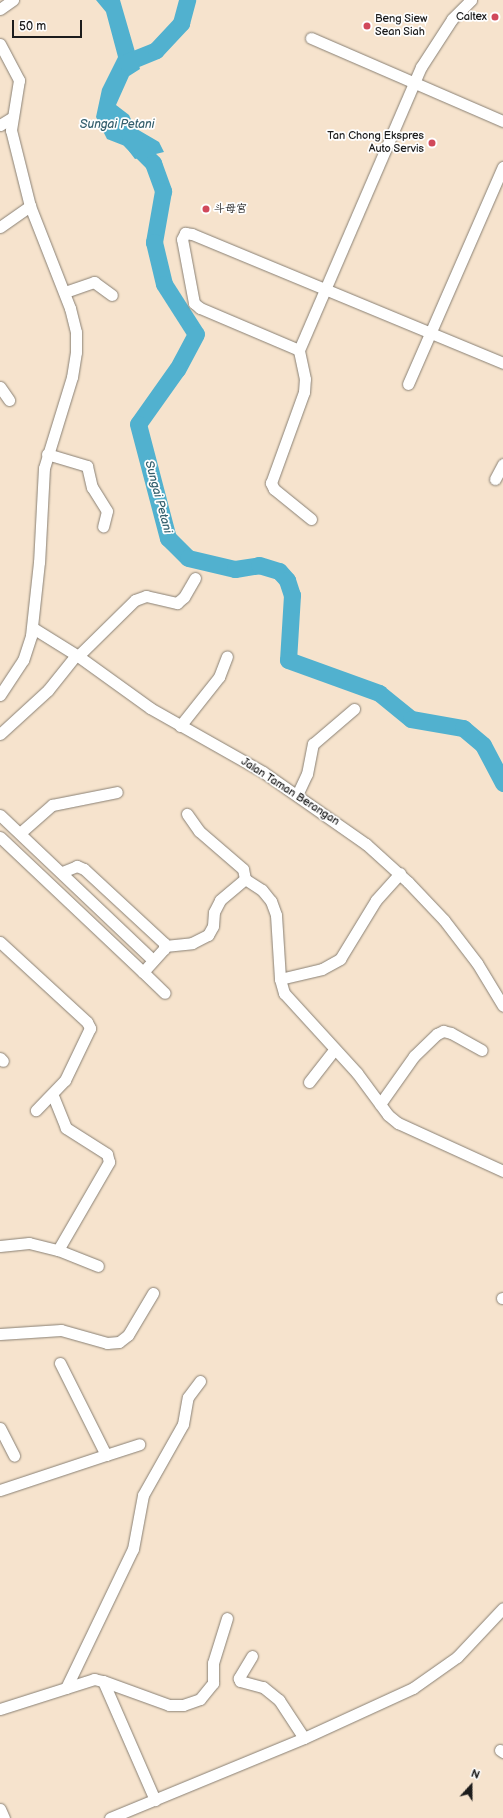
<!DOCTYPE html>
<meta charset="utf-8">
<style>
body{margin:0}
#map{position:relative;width:503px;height:1818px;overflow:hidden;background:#f6e3cd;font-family:"Balsamiq Sans","LXGW WenKai TC",sans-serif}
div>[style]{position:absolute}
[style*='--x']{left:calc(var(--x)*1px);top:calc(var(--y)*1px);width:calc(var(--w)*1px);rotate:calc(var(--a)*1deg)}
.water>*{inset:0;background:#51b1cf}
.river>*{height:17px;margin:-8.5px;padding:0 8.5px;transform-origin:8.5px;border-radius:8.5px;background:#51b1cf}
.roads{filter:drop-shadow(0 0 1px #898074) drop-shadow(0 0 1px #898074)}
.minor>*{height:11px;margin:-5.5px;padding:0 5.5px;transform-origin:5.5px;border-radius:5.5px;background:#fff}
.dots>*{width:11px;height:11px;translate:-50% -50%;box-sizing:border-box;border:2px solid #fff;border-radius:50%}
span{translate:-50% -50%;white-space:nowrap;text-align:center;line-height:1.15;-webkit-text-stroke:3.5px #fff;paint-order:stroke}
.poi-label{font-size:11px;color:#1c1c1c}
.right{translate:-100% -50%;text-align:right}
.left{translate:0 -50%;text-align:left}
.street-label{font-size:11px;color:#1c1c1c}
.water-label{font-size:12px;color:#345f6d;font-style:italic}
.north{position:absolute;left:451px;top:1766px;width:40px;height:40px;-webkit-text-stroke:3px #fff;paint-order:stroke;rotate:21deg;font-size:11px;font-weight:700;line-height:16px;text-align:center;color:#1c1c1c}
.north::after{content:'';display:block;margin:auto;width:14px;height:18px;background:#1c1c1c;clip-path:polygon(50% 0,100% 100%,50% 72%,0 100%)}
.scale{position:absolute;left:12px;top:20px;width:70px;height:18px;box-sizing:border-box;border:2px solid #1c1c1c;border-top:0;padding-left:5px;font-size:12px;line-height:14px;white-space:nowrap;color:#1c1c1c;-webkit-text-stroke:3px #fff;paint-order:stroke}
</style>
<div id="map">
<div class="water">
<div style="clip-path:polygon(96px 0,120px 0,140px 69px,129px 76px,116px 105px,129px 115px,135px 128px,159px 142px,164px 152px,135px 159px,125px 146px,107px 139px,96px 117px,102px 89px,118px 57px,106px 12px)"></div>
</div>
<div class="river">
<div style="--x:127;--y:62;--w:31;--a:-22"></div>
<div style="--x:156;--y:50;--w:37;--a:-47"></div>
<div style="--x:181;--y:23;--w:24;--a:-75"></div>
<div style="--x:130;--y:140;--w:33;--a:45"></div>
<div style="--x:153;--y:163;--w:30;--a:70"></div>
<div style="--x:163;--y:191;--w:52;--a:100"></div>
<div style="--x:154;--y:242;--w:43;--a:76.6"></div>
<div style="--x:164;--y:284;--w:59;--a:57.4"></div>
<div style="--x:196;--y:334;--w:40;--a:118"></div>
<div style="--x:177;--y:369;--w:67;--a:125.3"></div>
<div style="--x:138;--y:424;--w:118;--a:75.3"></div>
<div style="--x:168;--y:538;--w:28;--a:45"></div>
<div style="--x:188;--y:558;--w:48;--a:13.2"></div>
<div style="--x:235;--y:569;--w:24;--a:-9"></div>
<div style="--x:259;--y:565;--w:21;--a:17"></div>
<div style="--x:279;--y:571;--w:12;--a:48"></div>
<div style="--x:287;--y:580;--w:16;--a:72"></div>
<div style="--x:292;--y:595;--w:65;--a:93.5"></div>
<div style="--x:288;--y:660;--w:97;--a:19.9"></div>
<div style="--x:379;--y:693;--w:41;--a:39.1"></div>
<div style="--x:411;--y:719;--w:53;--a:9.8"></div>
<div style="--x:463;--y:728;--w:26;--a:40"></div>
<div style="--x:483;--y:745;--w:43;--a:62.2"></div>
</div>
<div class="roads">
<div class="minor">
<div style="--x:0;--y:9;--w:16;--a:-35"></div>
<div style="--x:311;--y:38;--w:209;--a:23.4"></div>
<div style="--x:0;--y:44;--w:41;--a:62.2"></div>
<div style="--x:19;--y:80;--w:51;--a:99.1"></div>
<div style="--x:11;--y:130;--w:78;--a:76"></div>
<div style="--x:30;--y:206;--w:110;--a:68.6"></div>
<div style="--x:70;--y:308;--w:25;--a:76"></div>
<div style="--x:76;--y:332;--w:20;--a:90"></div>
<div style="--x:76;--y:352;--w:25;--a:99"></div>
<div style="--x:72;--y:377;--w:95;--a:107.1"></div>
<div style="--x:44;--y:468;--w:94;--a:93"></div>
<div style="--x:39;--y:562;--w:74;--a:96.2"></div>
<div style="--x:31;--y:636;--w:25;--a:108"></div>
<div style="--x:23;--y:660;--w:42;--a:123.3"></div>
<div style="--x:0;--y:125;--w:13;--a:-32"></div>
<div style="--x:0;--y:227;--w:37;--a:-35"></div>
<div style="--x:65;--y:292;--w:31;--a:-19"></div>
<div style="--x:94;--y:282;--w:22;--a:36"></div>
<div style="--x:299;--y:350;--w:108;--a:-157"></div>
<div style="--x:200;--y:308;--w:8;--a:-140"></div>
<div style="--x:194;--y:303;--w:65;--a:-100.6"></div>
<div style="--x:182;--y:239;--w:7;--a:-63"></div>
<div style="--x:185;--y:233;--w:7;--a:8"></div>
<div style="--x:192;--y:234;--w:337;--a:22.5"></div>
<div style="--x:408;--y:384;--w:237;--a:-66.4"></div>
<div style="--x:0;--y:387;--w:16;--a:55"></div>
<div style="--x:47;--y:454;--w:42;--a:16.7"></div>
<div style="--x:87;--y:466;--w:22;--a:77"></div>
<div style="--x:92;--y:487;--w:28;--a:58"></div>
<div style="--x:107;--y:511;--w:16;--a:104"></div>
<div style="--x:495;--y:479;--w:17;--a:-62"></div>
<div style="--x:311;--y:519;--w:48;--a:-141"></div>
<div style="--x:274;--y:489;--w:7;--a:-117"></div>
<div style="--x:271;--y:483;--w:97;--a:-70.1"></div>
<div style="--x:304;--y:392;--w:13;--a:-86"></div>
<div style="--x:305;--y:379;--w:30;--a:-102"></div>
<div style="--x:299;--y:350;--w:308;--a:-66.7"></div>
<div style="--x:421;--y:67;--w:57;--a:-57.1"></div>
<div style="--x:452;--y:19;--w:27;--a:-45"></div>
<div style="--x:33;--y:628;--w:53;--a:31.9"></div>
<div style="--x:78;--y:656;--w:89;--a:35.8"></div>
<div style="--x:150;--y:708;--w:130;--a:29.5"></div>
<div style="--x:263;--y:772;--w:126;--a:35"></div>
<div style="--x:366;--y:844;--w:57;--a:42.1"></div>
<div style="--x:408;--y:882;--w:52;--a:46.5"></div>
<div style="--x:444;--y:920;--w:54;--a:52.5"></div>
<div style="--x:477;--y:963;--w:50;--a:58.8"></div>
<div style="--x:78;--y:656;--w:80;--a:-44.5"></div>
<div style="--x:135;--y:600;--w:12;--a:-20"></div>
<div style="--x:146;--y:596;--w:32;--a:13"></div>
<div style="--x:177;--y:603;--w:9;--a:-41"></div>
<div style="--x:184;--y:597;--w:22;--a:-60"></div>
<div style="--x:180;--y:726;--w:63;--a:-51.5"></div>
<div style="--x:219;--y:677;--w:22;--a:-69"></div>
<div style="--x:0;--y:734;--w:65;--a:-42.5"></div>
<div style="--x:48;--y:690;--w:45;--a:-51.3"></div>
<div style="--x:297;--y:795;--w:23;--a:-65"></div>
<div style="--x:307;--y:774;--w:31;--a:-79"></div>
<div style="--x:313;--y:744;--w:54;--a:-40.5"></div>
<div style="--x:0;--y:815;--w:211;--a:43.5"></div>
<div style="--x:20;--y:833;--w:43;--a:-41.2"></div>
<div style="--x:52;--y:805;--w:66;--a:-11.3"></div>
<div style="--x:0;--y:837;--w:197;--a:43.4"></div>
<div style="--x:143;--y:972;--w:31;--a:-48"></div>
<div style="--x:164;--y:949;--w:6;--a:-90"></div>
<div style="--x:164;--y:943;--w:109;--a:-137.2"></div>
<div style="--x:84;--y:869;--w:8;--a:-157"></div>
<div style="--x:77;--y:866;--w:16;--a:158"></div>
<div style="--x:245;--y:879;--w:20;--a:33"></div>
<div style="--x:262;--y:890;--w:14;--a:51"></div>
<div style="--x:271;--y:901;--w:15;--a:70"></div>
<div style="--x:276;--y:915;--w:64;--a:86.4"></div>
<div style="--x:280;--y:979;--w:15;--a:74"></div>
<div style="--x:284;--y:993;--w:108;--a:47.6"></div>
<div style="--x:357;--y:1073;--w:52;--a:53.6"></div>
<div style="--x:388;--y:1115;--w:13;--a:39"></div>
<div style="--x:398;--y:1123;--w:115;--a:24.6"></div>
<div style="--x:0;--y:942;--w:118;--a:42.6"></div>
<div style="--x:87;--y:1022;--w:7;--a:63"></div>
<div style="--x:90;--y:1028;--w:58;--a:115.7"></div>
<div style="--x:65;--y:1080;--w:42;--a:134"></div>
<div style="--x:165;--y:946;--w:27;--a:-6"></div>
<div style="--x:192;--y:943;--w:18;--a:-27"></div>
<div style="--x:208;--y:935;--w:10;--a:-61"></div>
<div style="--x:213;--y:926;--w:14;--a:-86"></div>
<div style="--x:214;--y:912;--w:13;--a:-63"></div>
<div style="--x:220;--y:900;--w:33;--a:-40"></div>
<div style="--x:245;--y:879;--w:10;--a:-101"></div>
<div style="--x:243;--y:869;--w:58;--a:-139.2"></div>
<div style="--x:199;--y:831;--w:21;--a:-125"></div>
<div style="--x:143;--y:972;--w:30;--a:44"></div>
<div style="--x:280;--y:979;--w:43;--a:-13.4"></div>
<div style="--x:322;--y:969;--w:21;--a:-29"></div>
<div style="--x:340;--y:959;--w:69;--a:-58.6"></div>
<div style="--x:376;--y:900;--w:36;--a:-48"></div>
<div style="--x:0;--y:1058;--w:4;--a:45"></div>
<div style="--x:309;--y:1082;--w:41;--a:-52"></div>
<div style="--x:380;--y:1104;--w:59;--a:-54.7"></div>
<div style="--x:414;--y:1056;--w:32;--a:-44"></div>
<div style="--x:437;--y:1034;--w:7;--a:-27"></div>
<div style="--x:443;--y:1031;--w:8;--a:14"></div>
<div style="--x:451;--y:1033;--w:35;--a:29"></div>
<div style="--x:0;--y:1246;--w:29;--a:-6"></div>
<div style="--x:29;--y:1243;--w:30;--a:14"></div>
<div style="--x:58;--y:1250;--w:102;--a:-59.9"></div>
<div style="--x:109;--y:1162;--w:8;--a:-104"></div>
<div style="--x:107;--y:1154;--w:49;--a:-147.6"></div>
<div style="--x:66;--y:1128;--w:35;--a:-112"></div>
<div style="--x:58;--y:1250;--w:43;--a:21.8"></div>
<div style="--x:502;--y:1298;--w:1;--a:0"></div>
<div style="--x:0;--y:1334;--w:61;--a:-3.8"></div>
<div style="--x:61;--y:1330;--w:48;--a:15.8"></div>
<div style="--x:107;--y:1343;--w:12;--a:-5"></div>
<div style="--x:119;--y:1342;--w:11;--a:-38"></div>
<div style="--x:128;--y:1335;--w:49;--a:-59.2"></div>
<div style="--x:0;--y:1428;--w:31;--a:63"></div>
<div style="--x:106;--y:1455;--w:35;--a:-18"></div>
<div style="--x:0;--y:1490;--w:112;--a:-18.3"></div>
<div style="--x:106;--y:1455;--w:103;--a:-116.6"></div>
<div style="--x:252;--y:1656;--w:26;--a:121"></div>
<div style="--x:239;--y:1678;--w:3;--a:72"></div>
<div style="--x:240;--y:1681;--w:24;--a:15"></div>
<div style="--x:263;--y:1687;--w:21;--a:39"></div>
<div style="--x:279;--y:1700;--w:45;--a:56.7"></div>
<div style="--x:103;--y:1681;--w:70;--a:20"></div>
<div style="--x:169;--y:1705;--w:14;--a:0"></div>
<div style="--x:183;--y:1705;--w:18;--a:-19"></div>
<div style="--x:200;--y:1699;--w:21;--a:-51"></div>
<div style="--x:213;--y:1683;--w:20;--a:-90"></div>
<div style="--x:213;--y:1663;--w:47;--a:-72.7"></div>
<div style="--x:66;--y:1688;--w:154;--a:-64.3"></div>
<div style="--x:133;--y:1549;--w:55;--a:-79.5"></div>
<div style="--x:143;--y:1495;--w:81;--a:-60.6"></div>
<div style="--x:183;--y:1424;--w:27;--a:-80"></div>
<div style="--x:188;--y:1397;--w:20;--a:-53"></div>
<div style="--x:0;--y:1709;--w:99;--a:-17.7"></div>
<div style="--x:94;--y:1679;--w:9;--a:13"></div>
<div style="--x:103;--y:1681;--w:130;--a:66.4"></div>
<div style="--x:500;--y:1750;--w:4;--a:34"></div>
<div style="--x:0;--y:1809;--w:10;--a:66"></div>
<div style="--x:110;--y:1818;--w:210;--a:-22.4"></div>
<div style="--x:304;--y:1738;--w:120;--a:-24.6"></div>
<div style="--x:413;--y:1688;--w:54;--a:-35.2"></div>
<div style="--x:457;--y:1657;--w:67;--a:-46.8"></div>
</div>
</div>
<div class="dots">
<div style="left:495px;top:17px;background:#d1495b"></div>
<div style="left:367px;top:26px;background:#d1495b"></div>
<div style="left:432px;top:143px;background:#d1495b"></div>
<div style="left:206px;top:209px;background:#d1495b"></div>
</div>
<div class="poi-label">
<span class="right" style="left:487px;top:17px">Caltex</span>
<span class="left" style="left:375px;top:26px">Beng Siew<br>Sean Siah</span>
<span class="right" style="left:424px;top:143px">Tan Chong Ekspres<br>Auto Servis</span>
<span class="left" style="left:214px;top:209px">斗母宫</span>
</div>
<div class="street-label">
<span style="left:290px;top:792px;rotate:33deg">Jalan Taman Berangan</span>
</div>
<div class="water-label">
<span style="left:117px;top:125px">Sungai Petani</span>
<span style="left:158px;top:497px;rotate:75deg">Sungai Petani</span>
</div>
<div class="north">N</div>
<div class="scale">50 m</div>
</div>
